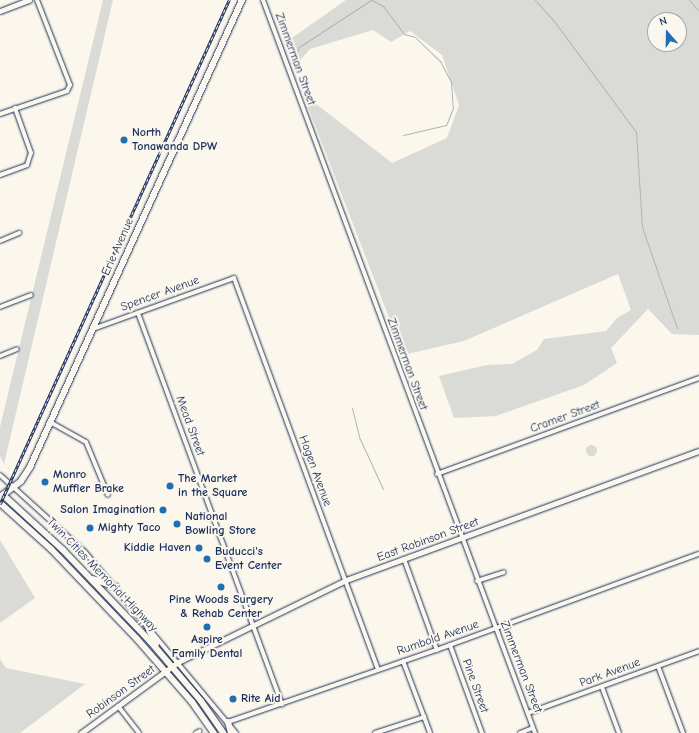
<!DOCTYPE html>
<style>
body{margin:0}
#map{position:relative;width:699px;height:733px;overflow:hidden;background:#fbf7ec;font-family:"Comic Neue",sans-serif}
div>[style]{position:absolute}
[style*='--x']{left:calc(var(--x)*1px);top:calc(var(--y)*1px);width:calc(var(--w)*1px);rotate:calc(var(--a)*1deg)}
.green>*{inset:0;background:#dadad7}
.round{border-radius:50%}
.stream>*{height:1px;margin:-0.5px;padding:0 0.5px;transform-origin:0.5px;border-radius:0.5px;background:#afb3bb}
.roads{filter:drop-shadow(0 0 1px #1b2f5e) drop-shadow(0 0 1px #1b2f5e)}
.minor>*{height:4px;margin:-2px;padding:0 2px;transform-origin:2px;border-radius:2px;background:#fbf7ec}
.tertiary>*{height:5px;margin:-2.5px;padding:0 2.5px;transform-origin:2.5px;border-radius:2.5px;background:#fbf7ec}
.primary>*{height:6px;margin:-3px;padding:0 3px;transform-origin:3px;border-radius:3px;background:#fbf7ec}
.rail>*{height:2.5px;margin-top:-1.25px;transform-origin:0;background:repeating-linear-gradient(90deg,#fbf7ec 0 3px,#1b2f5e 0 6px);box-sizing:border-box;border-block:1px solid #1b2f5e}
.dots>*{width:11px;height:11px;translate:-50% -50%;box-sizing:border-box;border:2px solid #fbf7ec;border-radius:50%}
span{translate:-50% -50%;white-space:nowrap;text-align:center;line-height:1.15;-webkit-text-stroke:4px #fbf7ec;paint-order:stroke}
.street-label{font-size:12px;color:#1b2f5e}
.poi-label{font-size:12px;color:#1b2f5e;font-weight:700}
.left{translate:0 -50%;text-align:left}
.right{translate:-100% -50%;text-align:right}
.north{position:absolute;left:647px;top:12px;width:40px;height:40px;box-sizing:border-box;background:#fbf7ec;border:1px solid #a1a7b3;border-radius:50%;rotate:340deg;font-size:11px;font-weight:700;line-height:16px;text-align:center;color:#1b2f5e}
.north::after{content:'';display:block;margin:auto;width:14px;height:18px;background:#1f6fb2;clip-path:polygon(50% 0,100% 100%,50% 72%,0 100%)}
</style>
<div id="map">
<div class="green">
<div style="clip-path:polygon(103px 0,113px 0,4px 464px,0 456px,0 427px)"></div>
<div style="clip-path:polygon(evenodd,346px 0,699px 0,699px 335px,672px 334px,648px 309px,611px 348px,617px 363px,584px 385px,496px 416px,454px 418px,439px 376px,487px 365px,512px 364px,537px 350px,544px 339px,606px 331px,617px 318px,631px 310px,618px 274px,464px 341px,407px 354px,398px 341px,308px 107px,315px 103px,392px 163px,447px 138px,459px 105px,442px 55px,410px 31px,391px 42px,373px 30px,310px 49px,294px 67px,286px 42px,346px 0,655px 20px,679px 20px,679px 44px,655px 44px,655px 20px)"></div>
<div class="round" style="left:585.5px;top:444.5px;width:11px;height:11px"></div>
<div style="clip-path:polygon(0 540px,35px 598px,0 623px)"></div>
<div style="clip-path:polygon(0 659px,6px 668px,85px 684px,20px 733px,0 733px)"></div>
</div>
<div class="stream">
<div style="--x:372;--y:0;--w:13;--a:29"></div>
<div style="--x:383;--y:6;--w:35;--a:53"></div>
<div style="--x:404;--y:34;--w:11;--a:15"></div>
<div style="--x:415;--y:37;--w:35;--a:44"></div>
<div style="--x:440;--y:61;--w:24;--a:62"></div>
<div style="--x:451;--y:82;--w:26;--a:86"></div>
<div style="--x:453;--y:108;--w:18;--a:112"></div>
<div style="--x:446;--y:125;--w:44;--a:166.9"></div>
<div style="--x:535;--y:0;--w:28;--a:48"></div>
<div style="--x:554;--y:21;--w:138;--a:53.5"></div>
<div style="--x:636;--y:132;--w:95;--a:86.4"></div>
<div style="--x:642;--y:227;--w:107;--a:70.9"></div>
<div style="--x:689;--y:0;--w:15;--a:48"></div>
<div style="--x:291;--y:63;--w:18;--a:-63"></div>
<div style="--x:299;--y:47;--w:86;--a:-33.1"></div>
<div style="--x:352;--y:408;--w:32;--a:76"></div>
<div style="--x:360;--y:439;--w:55;--a:65.3"></div>
</div>
<div class="roads">
<div class="minor">
<div style="--x:263;--y:0;--w:782;--a:69.64"></div>
<div style="--x:0;--y:114;--w:71;--a:-18.9"></div>
<div style="--x:67;--y:91;--w:7;--a:-63"></div>
<div style="--x:70;--y:85;--w:91;--a:-111.2"></div>
<div style="--x:0;--y:175;--w:29;--a:-20"></div>
<div style="--x:27;--y:165;--w:13;--a:-72"></div>
<div style="--x:31;--y:153;--w:48;--a:-109.6"></div>
<div style="--x:0;--y:241;--w:21;--a:-23"></div>
<div style="--x:0;--y:307;--w:33;--a:-21"></div>
<div style="--x:138;--y:313;--w:417;--a:69.8"></div>
<div style="--x:93;--y:329;--w:150;--a:-19.9"></div>
<div style="--x:234;--y:278;--w:417;--a:69.8"></div>
<div style="--x:0;--y:356;--w:18;--a:-22"></div>
<div style="--x:50;--y:422;--w:41;--a:29.1"></div>
<div style="--x:86;--y:442;--w:57;--a:67.5"></div>
<div style="--x:437;--y:474;--w:279;--a:-20.1"></div>
<div style="--x:0;--y:475;--w:115;--a:42.2"></div>
<div style="--x:85;--y:552;--w:236;--a:50.2"></div>
<div style="--x:404;--y:559;--w:97;--a:70.1"></div>
<div style="--x:477;--y:581;--w:28;--a:-18"></div>
<div style="--x:450;--y:645;--w:94;--a:70"></div>
<div style="--x:403;--y:661;--w:77;--a:69.4"></div>
<div style="--x:658;--y:666;--w:72;--a:69.5"></div>
<div style="--x:602;--y:687;--w:49;--a:69.7"></div>
<div style="--x:118;--y:706;--w:34;--a:52"></div>
<div style="--x:528;--y:713;--w:182;--a:-19.9"></div>
<div style="--x:228;--y:722;--w:235;--a:-19.1"></div>
<div style="--x:450;--y:645;--w:265;--a:-20.1"></div>
<div style="--x:196;--y:733;--w:4;--a:-27"></div>
<div style="--x:375;--y:733;--w:52;--a:-18.1"></div>
<div style="--x:520;--y:733;--w:14;--a:-21"></div>
</div>
<div class="tertiary">
<div style="--x:0;--y:11;--w:31;--a:-21"></div>
<div style="--x:81;--y:733;--w:120;--a:-36.2"></div>
<div style="--x:178;--y:662;--w:187;--a:-26"></div>
<div style="--x:346;--y:580;--w:376;--a:-20.1"></div>
</div>
<div class="primary">
<div style="--x:3;--y:495;--w:81;--a:42.5"></div>
<div style="--x:63;--y:550;--w:126;--a:46.3"></div>
<div style="--x:150;--y:641;--w:79;--a:49.6"></div>
<div style="--x:201;--y:701;--w:39;--a:55"></div>
<div style="--x:0;--y:497;--w:26;--a:-37"></div>
<div style="--x:21;--y:481;--w:17;--a:-57"></div>
<div style="--x:30;--y:467;--w:513;--a:-65.58"></div>
<div style="--x:0;--y:503;--w:69;--a:42"></div>
<div style="--x:51;--y:549;--w:124;--a:46.3"></div>
<div style="--x:137;--y:639;--w:84;--a:48.9"></div>
<div style="--x:192;--y:702;--w:38;--a:55"></div>
<div style="--x:93;--y:579;--w:24;--a:19"></div>
<div style="--x:147;--y:625;--w:21;--a:65"></div>
<div style="--x:228;--y:722;--w:11;--a:75"></div>
</div>
</div>
<div class="rail">
<div style="--x:0;--y:504;--w:554;--a:-65.56"></div>
</div>
<div class="dots">
<div style="left:124px;top:140px;background:#1f6fb2"></div>
<div style="left:45px;top:482px;background:#1f6fb2"></div>
<div style="left:170px;top:486px;background:#1f6fb2"></div>
<div style="left:163px;top:510px;background:#1f6fb2"></div>
<div style="left:177px;top:524px;background:#1f6fb2"></div>
<div style="left:90px;top:528px;background:#1f6fb2"></div>
<div style="left:199px;top:548px;background:#1f6fb2"></div>
<div style="left:207px;top:559px;background:#1f6fb2"></div>
<div style="left:221px;top:587px;background:#1f6fb2"></div>
<div style="left:207px;top:627px;background:#1f6fb2"></div>
<div style="left:233px;top:699px;background:#1f6fb2"></div>
</div>
<div class="street-label">
<span style="left:295px;top:59px;rotate:70deg">Zimmerman Street</span>
<span style="left:118px;top:247px;rotate:-66deg">Erie Avenue</span>
<span style="left:160px;top:294px;rotate:-20deg">Spencer Avenue</span>
<span style="left:407px;top:364px;rotate:70deg">Zimmerman Street</span>
<span style="left:565px;top:417px;rotate:-20deg">Cramer Street</span>
<span style="left:190px;top:426px;rotate:70deg">Mead Street</span>
<span style="left:315px;top:471px;rotate:70deg">Hagen Avenue</span>
<span style="left:428px;top:540px;rotate:-20deg">East Robinson Street</span>
<span style="left:102px;top:575px;rotate:46deg">Twin Cities Memorial Highway</span>
<span style="left:438px;top:638px;rotate:-19deg">Rumbold Avenue</span>
<span style="left:521px;top:667px;rotate:69deg">Zimmerman Street</span>
<span style="left:610px;top:673px;rotate:-20deg">Park Avenue</span>
<span style="left:475px;top:686px;rotate:70deg">Pine Street</span>
<span style="left:121px;top:692px;rotate:-36deg">Robinson Street</span>
</div>
<div class="poi-label">
<span class="left" style="left:132px;top:140px">North<br>Tonawanda DPW</span>
<span class="left" style="left:53px;top:482px">Monro<br>Muffler Brake</span>
<span class="left" style="left:178px;top:486px">The Market<br>in the Square</span>
<span class="right" style="left:155px;top:510px">Salon Imagination</span>
<span class="left" style="left:185px;top:524px">National<br>Bowling Store</span>
<span class="left" style="left:98px;top:528px">Mighty Taco</span>
<span class="right" style="left:191px;top:548px">Kiddie Haven</span>
<span class="left" style="left:215px;top:559px">Buducci's<br>Event Center</span>
<span style="left:221px;top:607px">Pine Woods Surgery<br>&amp; Rehab Center</span>
<span style="left:207px;top:647px">Aspire<br>Family Dental</span>
<span class="left" style="left:241px;top:699px">Rite Aid</span>
</div>
<div class="north">N</div>
</div>
